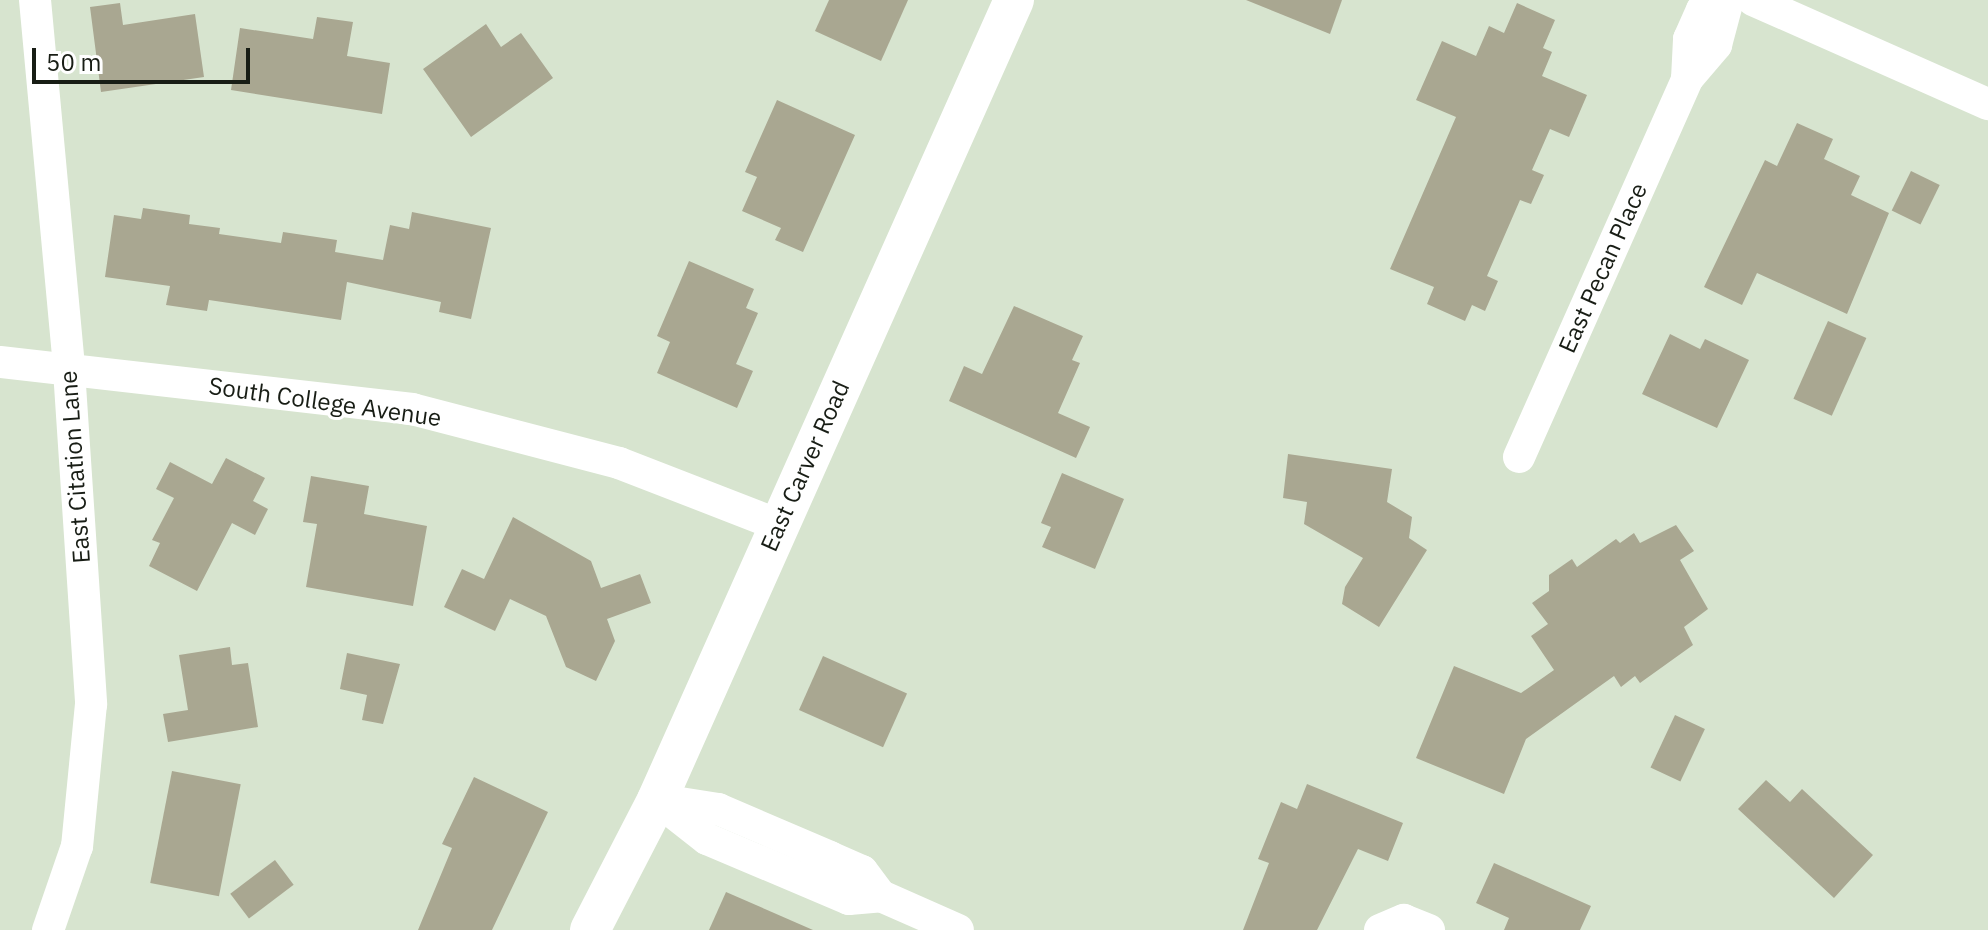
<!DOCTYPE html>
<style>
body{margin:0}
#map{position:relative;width:1988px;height:930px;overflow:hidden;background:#d7e4cf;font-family:"IBM Plex Sans",sans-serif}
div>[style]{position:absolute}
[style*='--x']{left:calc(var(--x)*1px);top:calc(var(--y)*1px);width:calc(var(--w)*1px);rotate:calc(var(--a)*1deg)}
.building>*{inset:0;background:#a9a791;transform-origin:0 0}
.minor>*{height:32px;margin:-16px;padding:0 16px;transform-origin:16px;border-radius:16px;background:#fff}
.tertiary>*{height:40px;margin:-20px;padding:0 20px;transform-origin:20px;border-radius:20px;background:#fff}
span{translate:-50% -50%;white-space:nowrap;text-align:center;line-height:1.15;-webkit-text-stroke:6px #fff;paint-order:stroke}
.street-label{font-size:24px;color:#181d15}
.scale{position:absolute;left:32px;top:48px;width:218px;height:36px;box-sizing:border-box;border:4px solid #181d15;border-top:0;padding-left:10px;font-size:24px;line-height:28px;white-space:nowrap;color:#181d15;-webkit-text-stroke:6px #fff;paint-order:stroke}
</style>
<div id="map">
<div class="building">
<div style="clip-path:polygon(829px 0,908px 0,881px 61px,815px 31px)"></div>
<div style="clip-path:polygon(1246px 0,1342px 0,1330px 34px)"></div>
<div style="clip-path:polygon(120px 3px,123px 25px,195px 14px,204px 77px,101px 92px,90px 7px)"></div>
<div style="clip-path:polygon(1517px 3px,1555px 20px,1543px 48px,1552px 52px,1542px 76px,1587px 95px,1569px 137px,1550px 129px,1532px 170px,1544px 175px,1531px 204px,1520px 200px,1487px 276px,1498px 281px,1485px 311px,1472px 305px,1465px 321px,1427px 304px,1434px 287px,1390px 269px,1456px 117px,1416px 100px,1442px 41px,1476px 56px,1489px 26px,1504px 33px)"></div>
<div style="clip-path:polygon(317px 17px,353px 22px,347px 56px,390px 63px,382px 114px,231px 90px,240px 28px,313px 39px)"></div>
<div style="clip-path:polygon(486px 24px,501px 47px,521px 33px,553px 78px,471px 137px,423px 69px)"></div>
<div style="clip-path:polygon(777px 100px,855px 135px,803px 252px,775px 240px,781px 228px,742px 211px,757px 177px,745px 172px)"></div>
<div style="clip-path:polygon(1797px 123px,1833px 139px,1824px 159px,1860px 176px,1851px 195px,1889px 213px,1847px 314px,1757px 273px,1742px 305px,1704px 287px,1765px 160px,1777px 166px)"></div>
<div style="left:1911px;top:171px;width:32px;height:44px;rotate:26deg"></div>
<div style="clip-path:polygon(143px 208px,190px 215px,189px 224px,220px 228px,219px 234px,281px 243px,283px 232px,337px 240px,335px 252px,383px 260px,390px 225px,409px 229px,412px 212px,491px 228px,471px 319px,439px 312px,441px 302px,347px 282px,341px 320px,209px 300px,207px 311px,166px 305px,170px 286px,105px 277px,114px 215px,141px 219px)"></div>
<div style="clip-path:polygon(689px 261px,754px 289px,746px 308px,758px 313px,736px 364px,753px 371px,737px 408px,657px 373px,670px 342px,657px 336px)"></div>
<div style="clip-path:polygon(1014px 306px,1083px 336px,1072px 360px,1080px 363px,1058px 413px,1090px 427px,1076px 458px,949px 401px,964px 366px,982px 374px)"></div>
<div style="left:1828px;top:321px;width:42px;height:85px;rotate:24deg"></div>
<div style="clip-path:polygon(1670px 334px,1700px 349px,1705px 339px,1749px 360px,1717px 428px,1642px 394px)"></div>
<div style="clip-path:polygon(1288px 454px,1392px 469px,1387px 502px,1412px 517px,1409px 538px,1427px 550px,1379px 627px,1342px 604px,1345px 587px,1363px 558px,1304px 524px,1307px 502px,1283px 498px)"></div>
<div style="clip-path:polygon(226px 458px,265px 478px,253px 501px,268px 509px,255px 535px,232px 523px,197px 591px,149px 566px,160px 543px,152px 540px,174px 498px,156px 489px,170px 462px,212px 484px)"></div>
<div style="clip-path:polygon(1062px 473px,1124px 499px,1095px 569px,1042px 547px,1051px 527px,1041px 523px)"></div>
<div style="clip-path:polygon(311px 476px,369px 486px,364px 514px,427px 526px,413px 606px,306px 587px,317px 524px,303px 522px)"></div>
<div style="clip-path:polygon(513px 517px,591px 561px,601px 588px,640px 574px,651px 603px,607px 619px,615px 641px,596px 681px,566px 667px,546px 616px,510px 599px,495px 631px,444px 607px,462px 569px,484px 579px)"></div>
<div style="clip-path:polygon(1676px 525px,1694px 551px,1680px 560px,1708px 609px,1684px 627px,1693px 645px,1640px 683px,1635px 676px,1621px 687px,1614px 676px,1526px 739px,1504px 794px,1416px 758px,1454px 666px,1521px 693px,1554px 670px,1531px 636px,1548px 624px,1532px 603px,1549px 591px,1549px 575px,1572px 559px,1577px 567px,1616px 539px,1620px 543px,1634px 533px,1640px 543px)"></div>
<div style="clip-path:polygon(230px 647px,232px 665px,248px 663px,258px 727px,168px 742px,163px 714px,188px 710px,179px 655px)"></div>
<div style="clip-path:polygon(347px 653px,400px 664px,383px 724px,362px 720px,367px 695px,340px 689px)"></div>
<div style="left:823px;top:656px;width:92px;height:59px;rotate:24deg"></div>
<div style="left:1675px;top:715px;width:33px;height:58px;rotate:25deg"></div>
<div style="left:172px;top:771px;width:70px;height:114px;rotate:11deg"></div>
<div style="clip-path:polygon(474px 777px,548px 812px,492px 930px,418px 930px,452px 848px,442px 844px)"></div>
<div style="clip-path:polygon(1766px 780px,1790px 802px,1802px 789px,1873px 855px,1834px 898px,1738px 809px)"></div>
<div style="clip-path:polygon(1307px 784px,1403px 823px,1388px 861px,1358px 849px,1317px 930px,1243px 930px,1269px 863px,1258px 859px,1281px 802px,1297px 809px)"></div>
<div style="left:275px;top:860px;width:31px;height:56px;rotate:53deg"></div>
<div style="clip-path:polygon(1494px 863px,1591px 906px,1580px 930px,1504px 930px,1509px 918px,1476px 903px)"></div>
<div style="clip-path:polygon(726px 892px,813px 930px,709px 930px)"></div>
</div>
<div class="minor">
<div style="--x:35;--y:0;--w:372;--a:84.7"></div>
<div style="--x:69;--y:370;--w:335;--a:86.2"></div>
<div style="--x:91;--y:704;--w:143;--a:95.6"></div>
<div style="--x:77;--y:846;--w:89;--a:109"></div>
<div style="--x:1753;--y:0;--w:257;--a:23.9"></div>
<div style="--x:1687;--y:79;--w:40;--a:-87.1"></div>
<div style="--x:1689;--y:39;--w:32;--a:-66"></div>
<div style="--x:1702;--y:10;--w:16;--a:-38"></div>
<div style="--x:0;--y:362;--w:415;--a:6.5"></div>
<div style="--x:412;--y:409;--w:214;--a:14.6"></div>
<div style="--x:619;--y:463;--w:172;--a:21.2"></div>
<div style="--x:1519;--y:457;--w:414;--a:-66"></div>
<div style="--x:1687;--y:79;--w:45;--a:-49.5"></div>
<div style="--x:1716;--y:45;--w:47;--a:-75.1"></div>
<div style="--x:657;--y:800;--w:63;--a:38"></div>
<div style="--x:707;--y:839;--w:154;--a:22.9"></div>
<div style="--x:849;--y:899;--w:32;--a:-5"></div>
<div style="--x:881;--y:896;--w:84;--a:23.8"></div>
<div style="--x:661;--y:800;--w:58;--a:9"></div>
<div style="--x:718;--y:809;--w:122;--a:23.2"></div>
<div style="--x:830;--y:857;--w:35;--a:24"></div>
<div style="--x:862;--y:871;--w:31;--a:53"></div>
<div style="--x:1380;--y:930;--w:26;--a:-23"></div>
<div style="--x:1404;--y:920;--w:27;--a:22"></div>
</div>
<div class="tertiary">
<div style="--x:590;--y:930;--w:146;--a:-62.7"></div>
<div style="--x:657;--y:800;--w:876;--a:-65.95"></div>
</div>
<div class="street-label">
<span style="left:1603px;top:268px;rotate:-66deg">East Pecan Place</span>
<span style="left:325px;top:402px;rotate:8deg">South College Avenue</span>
<span style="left:805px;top:466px;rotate:-66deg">East Carver Road</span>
<span style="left:75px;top:467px;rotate:-94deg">East Citation Lane</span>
</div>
<div class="scale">50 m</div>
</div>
